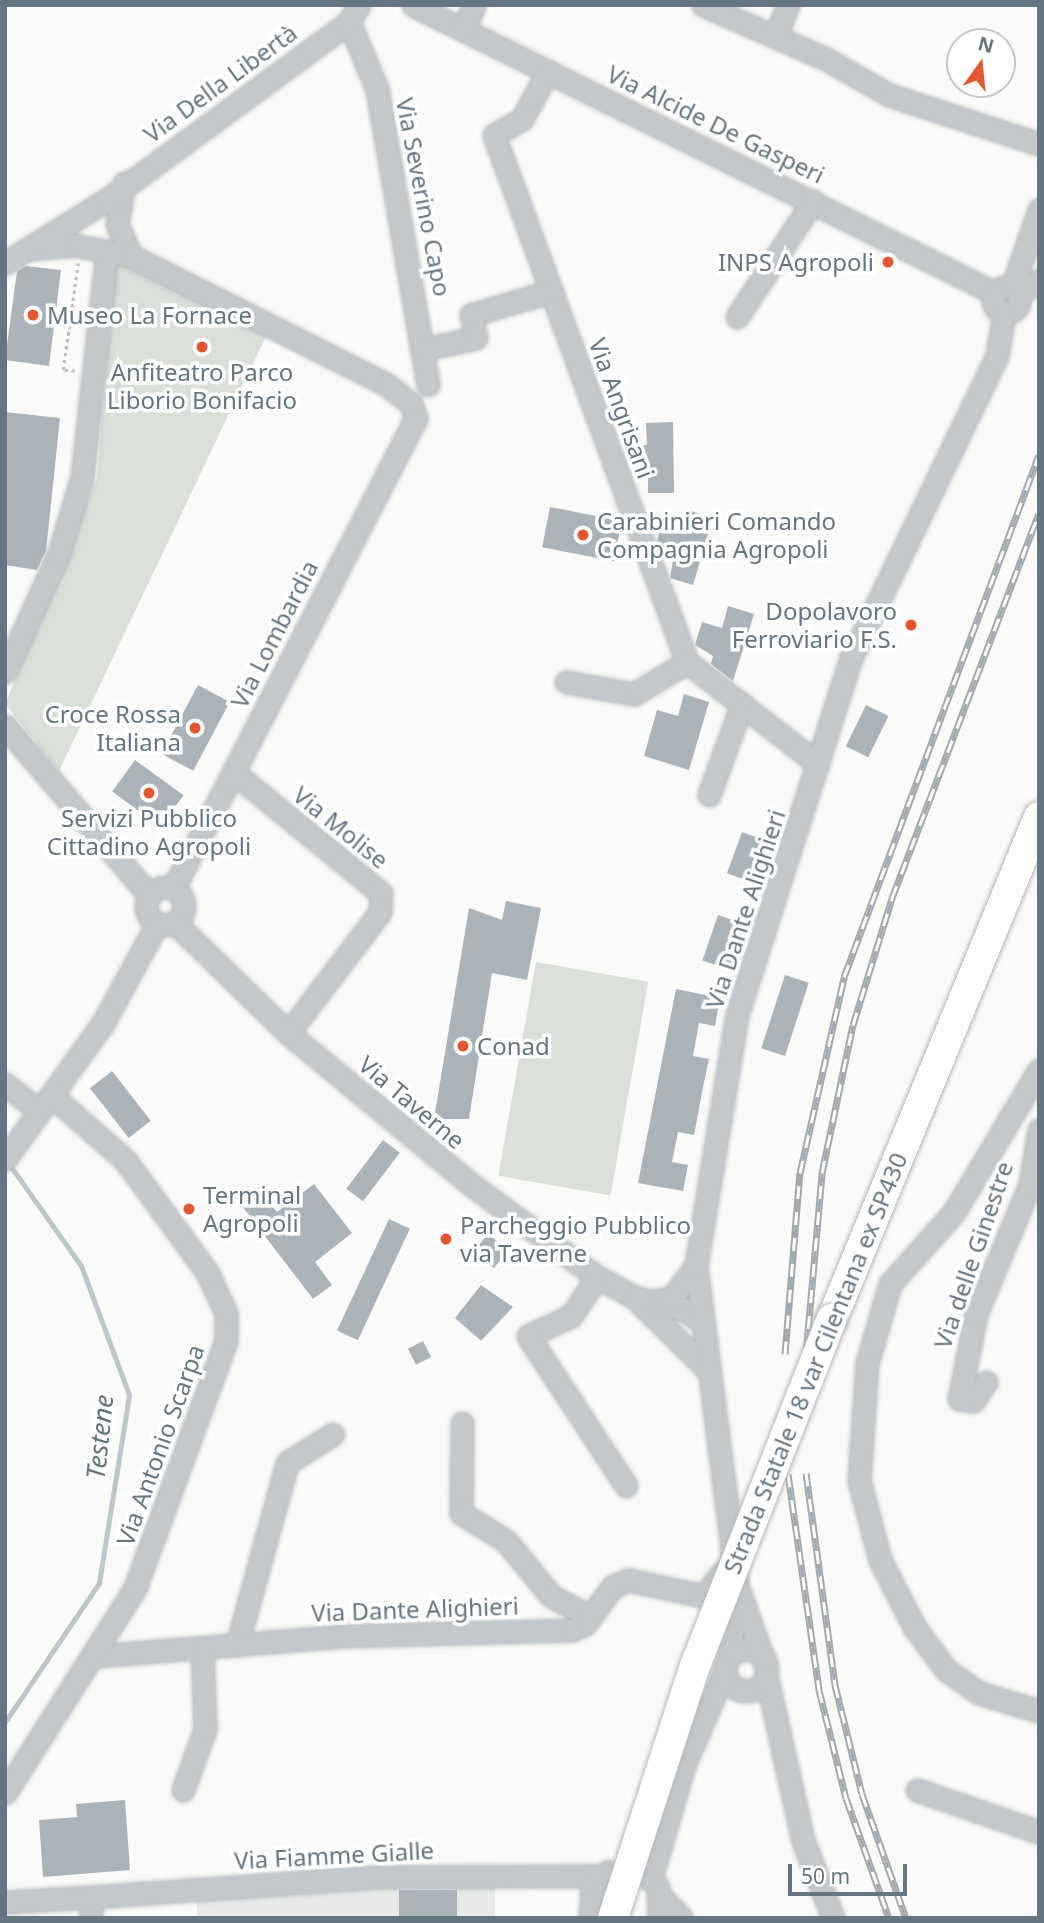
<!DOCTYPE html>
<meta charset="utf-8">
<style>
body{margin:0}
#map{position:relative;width:1044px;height:1923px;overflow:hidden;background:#fafaf8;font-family:"Noto Sans",sans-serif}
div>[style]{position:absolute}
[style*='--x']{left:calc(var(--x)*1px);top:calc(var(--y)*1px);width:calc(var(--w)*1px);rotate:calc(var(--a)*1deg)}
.built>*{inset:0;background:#e8e9e9}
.green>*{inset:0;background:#dadfd7;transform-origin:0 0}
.stream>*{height:4.5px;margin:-2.25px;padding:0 2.25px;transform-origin:2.25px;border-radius:2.25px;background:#bbc7cb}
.building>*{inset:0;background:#aab3b9;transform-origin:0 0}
.path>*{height:2.5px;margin-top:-1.25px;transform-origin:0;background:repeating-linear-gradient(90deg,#bbbfc2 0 3.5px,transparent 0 7px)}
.roads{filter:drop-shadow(0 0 2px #b4b9bd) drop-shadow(0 0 2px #b4b9bd)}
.minor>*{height:21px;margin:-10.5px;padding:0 10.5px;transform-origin:10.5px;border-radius:10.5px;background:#c3c8cc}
.minor>.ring{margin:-10.5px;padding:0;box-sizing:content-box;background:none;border:21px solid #c3c8cc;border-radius:50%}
.highway>*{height:30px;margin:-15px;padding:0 15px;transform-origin:15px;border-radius:15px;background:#fff}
.rail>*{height:7px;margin-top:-3.5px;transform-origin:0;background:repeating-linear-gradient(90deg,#fff 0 13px,#a2aab0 0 26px);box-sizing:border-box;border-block:2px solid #a2aab0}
.bridges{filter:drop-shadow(0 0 2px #b4b9bd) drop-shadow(0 0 2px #b4b9bd)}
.highway-bridge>*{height:30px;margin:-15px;padding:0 15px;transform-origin:15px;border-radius:15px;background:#fff}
.dots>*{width:19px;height:19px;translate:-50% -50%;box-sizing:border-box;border:4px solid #fff;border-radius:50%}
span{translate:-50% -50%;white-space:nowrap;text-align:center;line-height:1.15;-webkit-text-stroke:7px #fff;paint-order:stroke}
.street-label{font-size:24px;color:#657683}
.poi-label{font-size:24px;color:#657683}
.right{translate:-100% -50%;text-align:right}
.left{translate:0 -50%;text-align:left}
.water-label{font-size:26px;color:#60757c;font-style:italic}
.frame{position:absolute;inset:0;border:7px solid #657683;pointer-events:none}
.north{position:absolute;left:946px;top:28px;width:70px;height:70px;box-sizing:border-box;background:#fff;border:2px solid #c1c8cd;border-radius:50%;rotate:15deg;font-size:19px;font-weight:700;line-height:28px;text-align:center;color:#657683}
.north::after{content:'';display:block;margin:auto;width:24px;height:32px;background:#e4572e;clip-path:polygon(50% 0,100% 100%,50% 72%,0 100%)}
.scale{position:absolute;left:788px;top:1864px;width:119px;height:32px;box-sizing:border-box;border:4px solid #657683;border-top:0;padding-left:9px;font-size:21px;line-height:24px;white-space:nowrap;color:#657683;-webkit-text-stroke:5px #fff;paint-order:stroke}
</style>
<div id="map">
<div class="built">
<div style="clip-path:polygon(495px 1882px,495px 1918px,197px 1918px,197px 1899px)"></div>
</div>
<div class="green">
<div style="clip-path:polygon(115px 261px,267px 334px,59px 771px,5px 704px,97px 478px)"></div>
<div style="left:536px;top:962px;width:114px;height:217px;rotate:10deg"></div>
</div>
<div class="stream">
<div style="--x:5;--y:1722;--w:168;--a:-55.9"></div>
<div style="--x:99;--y:1583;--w:190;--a:-80.9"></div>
<div style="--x:129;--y:1395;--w:138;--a:-110.4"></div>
<div style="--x:81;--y:1266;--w:126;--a:-125.3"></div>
</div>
<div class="building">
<div style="clip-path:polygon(26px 266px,61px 270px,49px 366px,5px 360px,17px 271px)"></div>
<div style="clip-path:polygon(5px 412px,60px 418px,46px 551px,37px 570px,5px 565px)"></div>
<div style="clip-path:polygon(673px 422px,674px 493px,648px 493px,648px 474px,632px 475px,626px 446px,647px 445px,646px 423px)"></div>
<div style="left:550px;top:507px;width:73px;height:41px;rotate:11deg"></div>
<div style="clip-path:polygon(688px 510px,713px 518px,693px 585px,670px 578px,673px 560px,662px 556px,657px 541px,661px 526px,682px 532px)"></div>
<div style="clip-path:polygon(728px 606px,754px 614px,733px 681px,711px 664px,713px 656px,695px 645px,702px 622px,722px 628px)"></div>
<div style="left:198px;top:685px;width:36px;height:78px;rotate:28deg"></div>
<div style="clip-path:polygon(684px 694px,709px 702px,689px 770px,644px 756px,657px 710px,678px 716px)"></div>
<div style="left:866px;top:705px;width:25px;height:46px;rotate:26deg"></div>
<div style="left:135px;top:760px;width:60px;height:39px;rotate:36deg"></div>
<div style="left:742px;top:832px;width:35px;height:44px;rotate:20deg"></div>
<div style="clip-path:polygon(506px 901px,541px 908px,527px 980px,492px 973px,469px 1119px,434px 1119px,469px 908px,502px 920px)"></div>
<div style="left:718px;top:915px;width:28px;height:48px;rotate:19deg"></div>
<div style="left:785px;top:975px;width:25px;height:77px;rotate:18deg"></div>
<div style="clip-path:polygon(676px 989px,720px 998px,715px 1026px,699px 1023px,693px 1056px,709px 1059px,703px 1087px,694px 1135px,678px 1132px,672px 1162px,688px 1165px,683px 1191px,638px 1183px)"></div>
<div style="left:112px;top:1071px;width:63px;height:28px;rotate:52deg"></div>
<div style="left:383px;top:1140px;width:21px;height:61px;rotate:37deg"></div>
<div style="clip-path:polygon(314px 1184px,352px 1233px,315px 1262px,332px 1285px,313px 1299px,239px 1202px,258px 1187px,277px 1212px)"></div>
<div style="left:389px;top:1219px;width:23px;height:123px;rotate:25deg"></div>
<div style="left:488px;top:1234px;width:26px;height:23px;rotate:39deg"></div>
<div style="clip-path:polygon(481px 1285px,513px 1307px,481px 1341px,455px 1318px)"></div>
<div style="left:423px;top:1341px;width:18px;height:17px;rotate:63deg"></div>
<div style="clip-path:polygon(125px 1800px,130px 1870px,43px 1877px,39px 1820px,77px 1817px,76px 1804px)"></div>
<div style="left:399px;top:1890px;width:58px;height:28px"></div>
</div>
<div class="path">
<div style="--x:75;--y:371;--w:12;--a:-175"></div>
<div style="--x:63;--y:370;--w:108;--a:-82"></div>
</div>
<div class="roads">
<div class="minor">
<div style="--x:413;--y:5;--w:649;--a:26.33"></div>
<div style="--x:703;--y:5;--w:134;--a:23.7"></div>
<div style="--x:826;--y:59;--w:73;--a:29.7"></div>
<div style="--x:889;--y:95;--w:158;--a:18.1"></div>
<div style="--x:349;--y:22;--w:73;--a:67.3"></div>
<div style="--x:377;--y:89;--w:300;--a:80.2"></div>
<div style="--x:463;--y:30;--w:27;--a:-66"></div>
<div style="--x:775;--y:37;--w:35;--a:-68"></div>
<div style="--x:548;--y:71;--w:55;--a:118.4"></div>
<div style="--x:522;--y:119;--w:32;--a:150"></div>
<div style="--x:494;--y:135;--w:561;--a:69.89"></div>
<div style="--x:687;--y:662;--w:166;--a:37.9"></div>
<div style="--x:124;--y:183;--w:42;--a:99.7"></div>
<div style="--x:117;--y:224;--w:35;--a:66"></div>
<div style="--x:30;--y:249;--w:44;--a:-5.2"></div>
<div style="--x:74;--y:245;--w:58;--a:10.9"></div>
<div style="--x:131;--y:256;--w:287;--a:26.7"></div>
<div style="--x:387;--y:385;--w:31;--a:38"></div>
<div style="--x:411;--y:404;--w:15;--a:70"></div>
<div style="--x:416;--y:418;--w:530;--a:117.29"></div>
<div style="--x:5;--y:263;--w:121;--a:-31.9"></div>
<div style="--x:108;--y:199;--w:299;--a:-36.3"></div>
<div style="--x:349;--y:22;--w:20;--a:-60"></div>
<div class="ring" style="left:993px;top:287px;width:5px;height:5px"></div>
<div style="--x:1012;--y:288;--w:83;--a:-70.9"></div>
<div style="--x:1018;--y:296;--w:26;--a:-37"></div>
<div style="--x:737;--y:317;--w:139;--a:-56.8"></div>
<div style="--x:424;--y:349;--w:53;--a:-11.9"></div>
<div style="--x:476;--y:338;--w:24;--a:-102"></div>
<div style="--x:471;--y:315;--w:84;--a:-16.5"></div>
<div style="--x:5;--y:672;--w:131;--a:-65.6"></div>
<div style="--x:59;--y:553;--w:78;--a:-73"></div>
<div style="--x:82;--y:478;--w:228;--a:-83.7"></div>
<div style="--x:566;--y:682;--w:69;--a:10"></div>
<div style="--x:634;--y:694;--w:62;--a:-31.1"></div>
<div style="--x:5;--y:726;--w:222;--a:49.6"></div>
<div style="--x:233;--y:772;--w:191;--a:39.3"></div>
<div style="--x:381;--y:893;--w:19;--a:93"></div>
<div style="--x:380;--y:912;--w:152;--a:127.2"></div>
<div style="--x:709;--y:795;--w:97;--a:-70.1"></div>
<div class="ring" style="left:146px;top:887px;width:17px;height:17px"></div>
<div style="--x:175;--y:923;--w:158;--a:44.2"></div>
<div style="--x:288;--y:1033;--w:240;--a:39.6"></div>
<div style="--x:473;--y:1186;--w:154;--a:36.3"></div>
<div style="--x:597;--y:1277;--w:42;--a:28.4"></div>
<div style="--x:634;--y:1297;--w:100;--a:44.6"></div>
<div style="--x:1039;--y:1070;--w:165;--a:120.9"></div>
<div style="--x:954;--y:1212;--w:96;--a:131.6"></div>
<div style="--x:890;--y:1284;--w:82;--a:106.2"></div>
<div style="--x:867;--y:1363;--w:117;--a:93.9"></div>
<div style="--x:859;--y:1480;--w:83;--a:75.3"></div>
<div style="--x:880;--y:1560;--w:76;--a:62.8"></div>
<div style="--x:915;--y:1628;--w:52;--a:53.6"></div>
<div style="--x:946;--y:1670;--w:40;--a:34.9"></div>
<div style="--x:979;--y:1693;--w:63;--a:16.7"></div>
<div style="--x:5;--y:1084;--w:43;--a:38.5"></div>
<div style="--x:5;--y:1159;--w:168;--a:-54.2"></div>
<div style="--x:103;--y:1023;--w:113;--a:-61.4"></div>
<div style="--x:597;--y:1277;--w:47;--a:123.7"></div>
<div style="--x:571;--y:1316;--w:47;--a:155.1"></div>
<div style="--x:528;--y:1336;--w:179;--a:56.8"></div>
<div style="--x:634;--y:1297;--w:53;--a:14.3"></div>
<div style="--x:685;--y:1310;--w:22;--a:36"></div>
<div style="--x:658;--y:1300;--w:14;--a:-8"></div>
<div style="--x:672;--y:1298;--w:41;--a:-54"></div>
<div style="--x:986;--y:1382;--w:23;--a:124"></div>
<div style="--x:973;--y:1401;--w:14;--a:-172"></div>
<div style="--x:959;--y:1399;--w:87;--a:-78.7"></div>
<div style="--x:976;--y:1314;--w:141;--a:-67.4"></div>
<div style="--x:1030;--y:1184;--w:55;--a:-80.5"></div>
<div style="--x:462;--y:1423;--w:90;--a:90.6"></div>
<div style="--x:461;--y:1513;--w:53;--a:31.9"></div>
<div style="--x:506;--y:1541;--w:71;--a:50.7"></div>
<div style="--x:551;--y:1596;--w:43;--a:27.8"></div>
<div style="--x:237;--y:1645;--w:189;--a:-74.6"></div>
<div style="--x:287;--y:1463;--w:54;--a:-32.2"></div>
<div class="ring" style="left:725px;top:1649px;width:21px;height:21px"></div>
<div style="--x:96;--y:1656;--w:248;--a:-4.6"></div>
<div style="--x:343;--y:1636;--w:229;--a:-1.5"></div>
<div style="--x:572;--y:1630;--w:14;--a:-25"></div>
<div style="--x:585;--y:1624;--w:47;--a:-53.6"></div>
<div style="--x:613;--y:1586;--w:17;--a:-21"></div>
<div style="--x:629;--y:1580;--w:76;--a:12.2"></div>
<div style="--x:703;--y:1596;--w:33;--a:-50"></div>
<div style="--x:729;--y:1658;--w:66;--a:-83.9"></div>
<div style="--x:765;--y:1664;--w:83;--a:-109.7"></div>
<div style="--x:737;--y:1586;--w:324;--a:-97.3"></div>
<div style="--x:696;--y:1265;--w:253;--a:-80.7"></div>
<div style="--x:737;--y:1015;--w:373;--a:-72.3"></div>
<div style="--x:850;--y:660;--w:338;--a:-64.2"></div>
<div style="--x:997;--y:356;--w:44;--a:-80.8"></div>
<div style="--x:766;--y:1675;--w:170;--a:77.4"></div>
<div style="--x:803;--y:1841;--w:83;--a:68.7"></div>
<div style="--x:183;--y:1790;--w:65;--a:-70.2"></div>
<div style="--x:205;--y:1729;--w:81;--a:-92.1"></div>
<div style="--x:917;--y:1790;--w:129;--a:19"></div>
<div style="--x:5;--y:1793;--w:243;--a:-57.6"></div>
<div style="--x:135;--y:1588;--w:263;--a:-69.8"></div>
<div style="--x:226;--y:1341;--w:28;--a:-90"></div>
<div style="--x:226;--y:1313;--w:45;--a:-114.9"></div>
<div style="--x:207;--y:1272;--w:139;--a:-126.2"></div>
<div style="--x:125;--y:1160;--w:98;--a:-138.7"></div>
<div style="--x:641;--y:1871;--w:23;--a:43"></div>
<div style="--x:658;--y:1887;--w:31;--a:88"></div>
<div style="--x:651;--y:1878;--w:118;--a:-73.7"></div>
<div style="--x:684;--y:1765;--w:103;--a:-66.4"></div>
<div style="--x:661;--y:1897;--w:29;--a:46"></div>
<div style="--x:5;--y:1902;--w:86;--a:-3.3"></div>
<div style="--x:91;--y:1918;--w:21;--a:-90"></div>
<div style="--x:91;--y:1897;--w:286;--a:-4"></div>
<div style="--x:376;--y:1877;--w:224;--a:-0.3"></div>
<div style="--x:590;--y:1918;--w:32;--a:-86"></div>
<div style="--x:592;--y:1886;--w:21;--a:-43"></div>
</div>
<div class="highway">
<div style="--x:832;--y:1319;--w:543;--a:-67.59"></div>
</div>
</div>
<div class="rail">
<div style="--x:785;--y:1354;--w:182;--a:-85.3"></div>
<div style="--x:800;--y:1173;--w:201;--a:-77.3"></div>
<div style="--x:844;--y:977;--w:557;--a:-69.52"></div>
<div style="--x:806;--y:1354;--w:182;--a:-84.9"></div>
<div style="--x:822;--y:1173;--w:151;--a:-78.2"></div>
<div style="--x:853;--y:1025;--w:133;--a:-72.9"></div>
<div style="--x:892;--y:898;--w:411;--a:-69.1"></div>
<div style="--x:806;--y:1473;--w:214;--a:82.2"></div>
<div style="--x:835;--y:1685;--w:112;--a:76.1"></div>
<div style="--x:862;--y:1794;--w:132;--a:70.5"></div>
<div style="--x:788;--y:1474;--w:218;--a:81.8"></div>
<div style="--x:819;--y:1690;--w:111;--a:76"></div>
<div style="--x:846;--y:1798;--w:127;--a:70.3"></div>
</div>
<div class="bridges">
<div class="highway-bridge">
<div style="--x:613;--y:1918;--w:265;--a:-72"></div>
<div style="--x:695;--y:1666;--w:373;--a:-68.5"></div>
</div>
</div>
<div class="dots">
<div style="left:888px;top:262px;background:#e4572e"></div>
<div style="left:33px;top:315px;background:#e4572e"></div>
<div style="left:202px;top:347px;background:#e4572e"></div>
<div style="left:583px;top:535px;background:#e4572e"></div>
<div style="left:911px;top:625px;background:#e4572e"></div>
<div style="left:195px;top:728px;background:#e4572e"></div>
<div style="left:149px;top:793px;background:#e4572e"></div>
<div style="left:463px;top:1046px;background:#e4572e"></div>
<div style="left:189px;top:1209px;background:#e4572e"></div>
<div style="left:446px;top:1239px;background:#e4572e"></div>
</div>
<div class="street-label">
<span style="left:220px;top:83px;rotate:-36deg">Via Della Libertà</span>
<span style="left:716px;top:124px;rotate:26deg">Via Alcide De Gasperi</span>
<span style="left:424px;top:197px;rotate:79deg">Via Severino Capo</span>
<span style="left:622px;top:408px;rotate:70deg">Via Angrisani</span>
<span style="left:274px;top:634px;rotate:-63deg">Via Lombardia</span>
<span style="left:341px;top:827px;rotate:39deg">Via Molise</span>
<span style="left:745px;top:909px;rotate:-72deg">Via Dante Alighieri</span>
<span style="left:412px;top:1102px;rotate:40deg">Via Taverne</span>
<span style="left:973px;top:1255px;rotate:-71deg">Via delle Ginestre</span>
<span style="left:815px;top:1363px;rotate:-68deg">Strada Statale 18 var Cilentana ex SP430</span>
<span style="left:160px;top:1445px;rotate:-70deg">Via Antonio Scarpa</span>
<span style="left:415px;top:1609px;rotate:-2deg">Via Dante Alighieri</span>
<span style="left:334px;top:1855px;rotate:-3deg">Via Fiamme Gialle</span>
</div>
<div class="poi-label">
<span class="right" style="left:874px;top:262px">INPS Agropoli</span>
<span class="left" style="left:47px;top:315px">Museo La Fornace</span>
<span style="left:202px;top:386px">Anfiteatro Parco<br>Liborio Bonifacio</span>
<span class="left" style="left:597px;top:535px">Carabinieri Comando<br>Compagnia Agropoli</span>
<span class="right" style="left:897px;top:625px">Dopolavoro<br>Ferroviario F.S.</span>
<span class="right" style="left:181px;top:728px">Croce Rossa<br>Italiana</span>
<span style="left:149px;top:832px">Servizi Pubblico<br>Cittadino Agropoli</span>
<span class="left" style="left:477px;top:1046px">Conad</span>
<span class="left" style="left:203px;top:1209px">Terminal<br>Agropoli</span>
<span class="left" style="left:460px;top:1239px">Parcheggio Pubblico<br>via Taverne</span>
</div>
<div class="water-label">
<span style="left:100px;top:1437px;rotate:-84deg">Testene</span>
</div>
<div class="frame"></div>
<div class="north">N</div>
<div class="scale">50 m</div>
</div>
